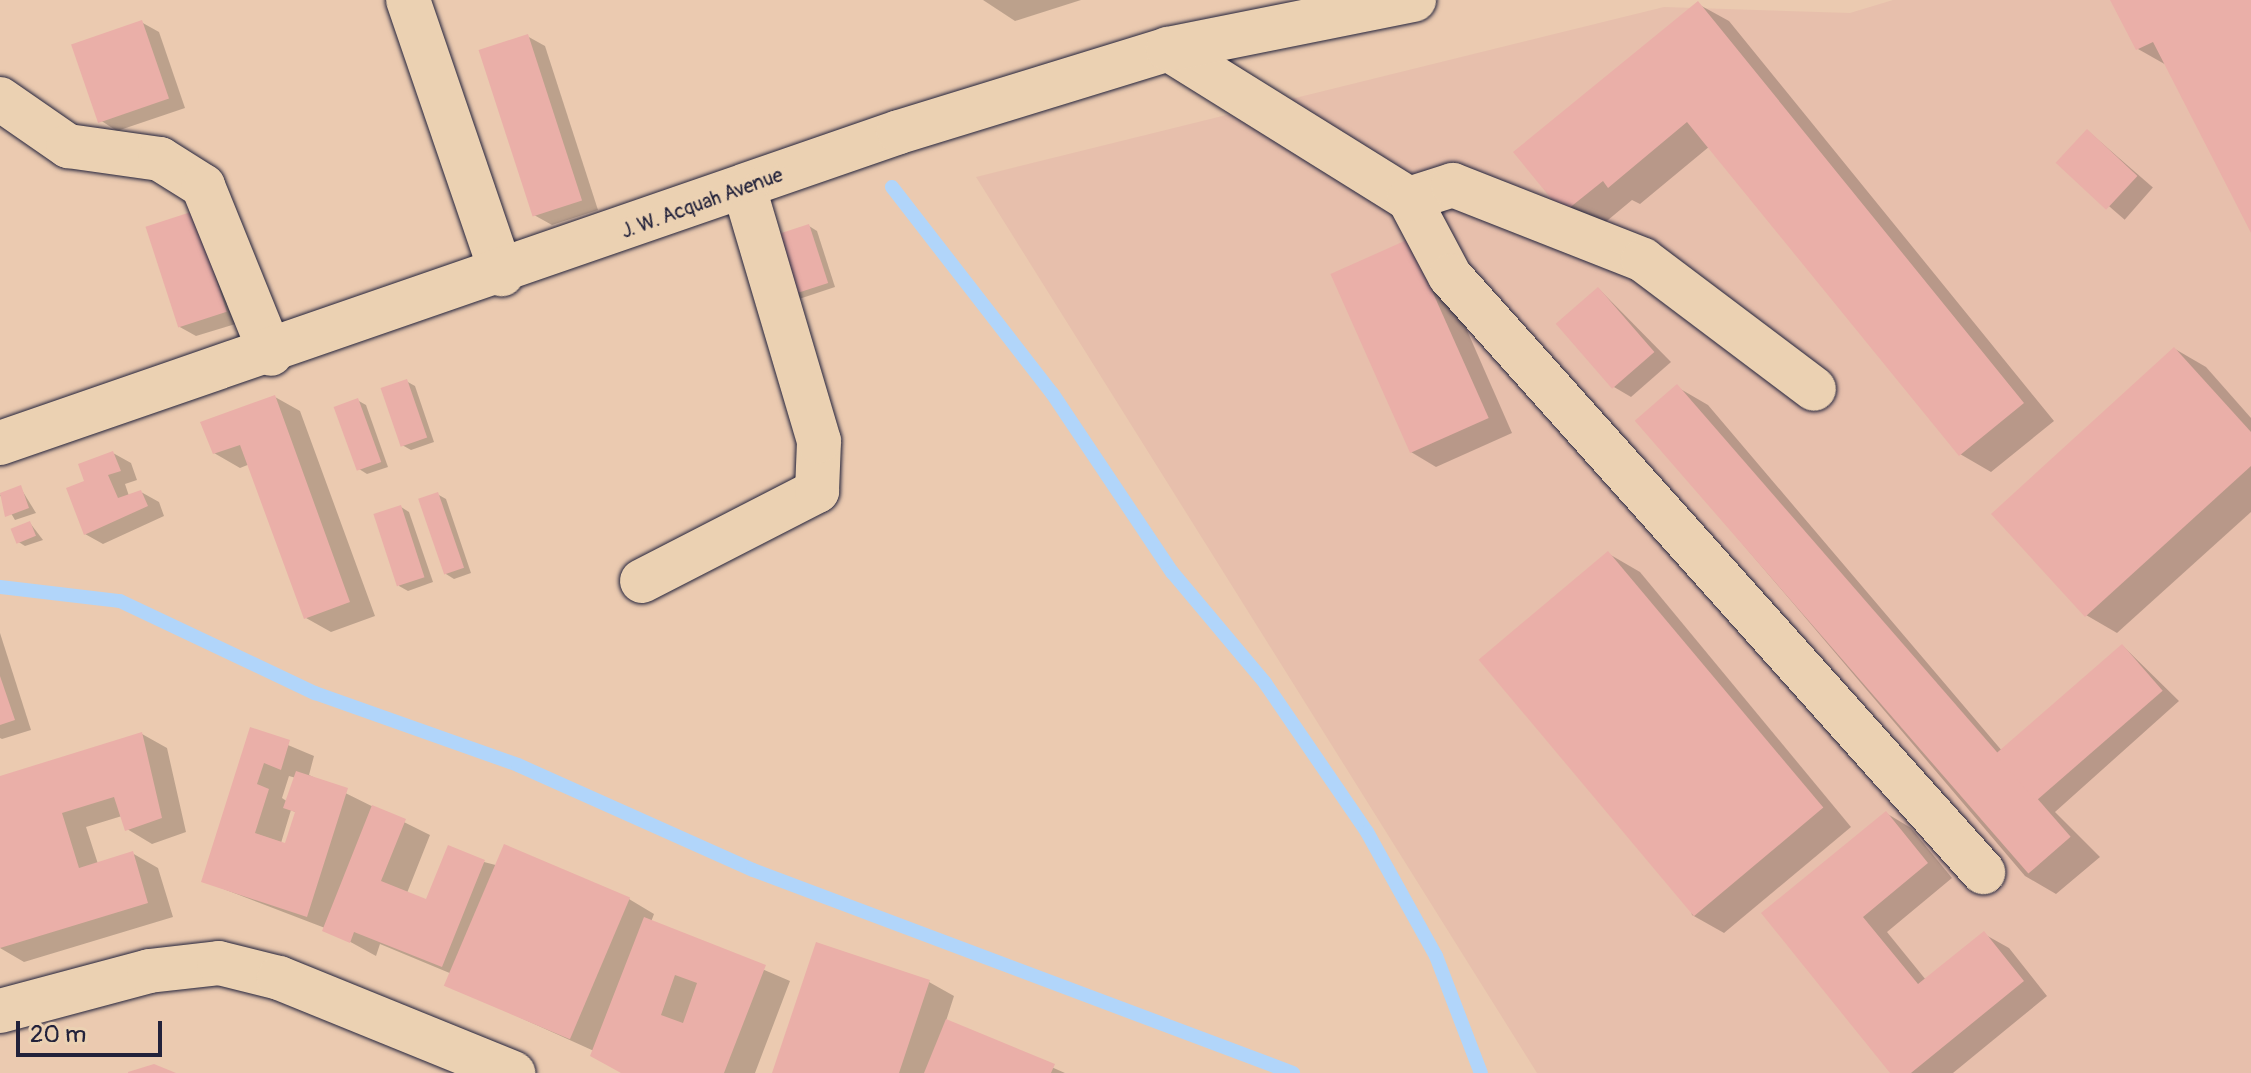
<!DOCTYPE html>
<style>
body{margin:0}
#map{position:relative;width:2251px;height:1073px;overflow:hidden;background:#ebcab0;font-family:Pangolin,sans-serif}
div>[style]{position:absolute}
[style*='--x']{left:calc(var(--x)*1px);top:calc(var(--y)*1px);width:calc(var(--w)*1px);rotate:calc(var(--a)*1deg)}
.built>*{inset:0;background:#e7bfac}
.shadow>*{inset:0;background:#0003;transform-origin:0 0}
.stream>*{height:14px;margin:-7px;padding:0 7px;transform-origin:7px;border-radius:7px;background:#b1d5fa}
.building>*{inset:0;background:#eaafa8;transform-origin:0 0}
.roads{filter:drop-shadow(0 0 2px #22223b) drop-shadow(0 0 2px #22223b)}
.minor>*{height:44px;margin:-22px;padding:0 22px;transform-origin:22px;border-radius:22px;background:#ebd1b2}
span{translate:-50% -50%;white-space:nowrap;text-align:center;line-height:1.15;-webkit-text-stroke:8px #ebd1b2;paint-order:stroke}
.street-label{font-size:20px;color:#22223b}
.scale{position:absolute;left:16px;top:1021px;width:146px;height:36px;box-sizing:border-box;border:4px solid #22223b;border-top:0;padding-left:10px;font-size:24px;line-height:28px;white-space:nowrap;color:#22223b;-webkit-text-stroke:6px #ebd1b2;paint-order:stroke}
</style>
<div id="map">
<div class="built">
<div style="clip-path:polygon(1893px 0,2251px 0,2251px 1073px,1537px 1073px,976px 177px,1664px 7px,1850px 13px)"></div>
</div>
<div class="shadow">
<div style="clip-path:polygon(983px 0,1081px 0,1015px 21px)"></div>
<div style="clip-path:polygon(2112px 0,2251px 0,2251px 228px,2168px 66px,2138px 49px)"></div>
<div style="clip-path:polygon(1698px 4px,1729px 21px,2054px 421px,1991px 472px,1960px 454px,1710px 146px,1640px 204px,1632px 200px,1596px 230px,1565px 212px)"></div>
<div style="clip-path:polygon(141px 22px,159px 32px,185px 108px,117px 131px,100px 120px)"></div>
<div style="clip-path:polygon(527px 36px,545px 46px,598px 210px,552px 225px,534px 215px)"></div>
<div style="left:2088px;top:131px;width:86px;height:43px;rotate:41deg"></div>
<div style="clip-path:polygon(194px 213px,242px 322px,196px 336px,178px 326px)"></div>
<div style="clip-path:polygon(809px 226px,817px 231px,835px 287px,799px 299px,790px 294px)"></div>
<div style="clip-path:polygon(1434px 255px,1512px 433px,1436px 467px,1411px 452px,1333px 274px)"></div>
<div style="clip-path:polygon(1599px 289px,1671px 362px,1631px 397px,1614px 387px)"></div>
<div style="clip-path:polygon(2175px 349px,2206px 367px,2251px 418px,2251px 512px,2117px 633px,2086px 615px)"></div>
<div style="clip-path:polygon(406px 381px,415px 386px,434px 442px,411px 450px,402px 445px)"></div>
<div style="clip-path:polygon(1677px 387px,1708px 405px,2003px 752px,2123px 646px,2179px 701px,2055px 812px,2100px 857px,2056px 894px,2025px 876px,1638px 421px)"></div>
<div style="clip-path:polygon(275px 397px,300px 411px,375px 616px,331px 632px,306px 618px,250px 464px,240px 468px,214px 453px)"></div>
<div style="clip-path:polygon(357px 400px,366px 405px,388px 467px,367px 474px,359px 469px)"></div>
<div style="clip-path:polygon(113px 453px,131px 463px,137px 480px,125px 484px,129px 496px,141px 492px,159px 502px,164px 516px,103px 544px,85px 534px,87px 482px)"></div>
<div style="clip-path:polygon(20px 487px,36px 513px,15px 520px,0 495px)"></div>
<div style="clip-path:polygon(437px 494px,446px 499px,471px 573px,454px 579px,446px 574px)"></div>
<div style="clip-path:polygon(401px 507px,409px 512px,433px 582px,408px 591px,399px 586px)"></div>
<div style="clip-path:polygon(30px 523px,43px 540px,25px 546px,17px 541px)"></div>
<div style="clip-path:polygon(1609px 554px,1640px 572px,1851px 827px,1724px 933px,1692px 915px)"></div>
<div style="clip-path:polygon(0 633px,31px 730px,2px 739px,0 738px)"></div>
<div style="clip-path:polygon(evenodd,252px 730px,314px 756px,309px 775px,430px 835px,407px 893px,427px 901px,484px 862px,629px 899px,654px 914px,651px 922px,790px 981px,755px 1073px,624px 1073px,594px 1051px,448px 985px,452px 974px,380px 944px,376px 956px,325px 928px,203px 881px,252px 730px,289px 776px,296px 778px,288px 802px,282px 798px,289px 776px,252px 730px,291px 810px,297px 813px,286px 845px,281px 843px,291px 810px)"></div>
<div style="clip-path:polygon(142px 734px,167px 748px,186px 832px,152px 844px,127px 829px,122px 816px,86px 827px,98px 864px,132px 853px,158px 868px,173px 917px,24px 962px,0 948px,0 778px)"></div>
<div style="clip-path:polygon(1886px 813px,1911px 828px,1952px 878px,1887px 932px,1926px 980px,1984px 934px,2009px 948px,2047px 996px,1953px 1073px,1892px 1073px,1764px 913px)"></div>
<div style="clip-path:polygon(929px 982px,954px 996px,946px 1021px,1065px 1073px,774px 1073px)"></div>
</div>
<div class="stream">
<div style="--x:892;--y:187;--w:261;--a:52.2"></div>
<div style="--x:1052;--y:393;--w:216;--a:56.2"></div>
<div style="--x:1172;--y:572;--w:145;--a:50"></div>
<div style="--x:1265;--y:683;--w:181;--a:55.6"></div>
<div style="--x:1367;--y:832;--w:142;--a:60.9"></div>
<div style="--x:1436;--y:956;--w:125;--a:69"></div>
<div style="--x:0;--y:587;--w:121;--a:6.7"></div>
<div style="--x:120;--y:601;--w:216;--a:25.3"></div>
<div style="--x:315;--y:693;--w:215;--a:19.5"></div>
<div style="--x:518;--y:765;--w:257;--a:24.1"></div>
<div style="--x:753;--y:870;--w:577;--a:20.6"></div>
</div>
<div class="building">
<div style="clip-path:polygon(2110px 0,2251px 0,2251px 233px,2153px 42px,2136px 50px)"></div>
<div style="clip-path:polygon(1698px 1px,2024px 403px,1959px 456px,1687px 122px,1608px 188px,1603px 181px,1563px 213px,1513px 152px)"></div>
<div style="left:142px;top:20px;width:83px;height:75px;rotate:71deg"></div>
<div style="left:528px;top:34px;width:175px;height:52px;rotate:72deg"></div>
<div style="left:2087px;top:129px;width:69px;height:46px;rotate:43deg"></div>
<div style="left:194px;top:211px;width:106px;height:51px;rotate:72deg"></div>
<div style="left:809px;top:224px;width:62px;height:42px;rotate:72deg"></div>
<div style="left:1409px;top:239px;width:196px;height:86px;rotate:66deg"></div>
<div style="left:1598px;top:287px;width:86px;height:56px;rotate:49deg"></div>
<div style="clip-path:polygon(2174px 347px,2251px 432px,2251px 466px,2085px 617px,1991px 514px)"></div>
<div style="left:407px;top:379px;width:62px;height:28px;rotate:71deg"></div>
<div style="left:1677px;top:384px;width:600px;height:56px;rotate:49deg"></div>
<div style="clip-path:polygon(275px 395px,350px 602px,304px 619px,240px 445px,213px 454px,200px 422px)"></div>
<div style="left:358px;top:398px;width:68px;height:26px;rotate:70deg"></div>
<div style="clip-path:polygon(113px 451px,121px 471px,108px 475px,118px 498px,141px 490px,148px 506px,84px 535px,66px 488px,84px 481px,78px 464px)"></div>
<div style="clip-path:polygon(21px 485px,29px 508px,5px 517px,0 493px)"></div>
<div style="left:438px;top:492px;width:80px;height:21px;rotate:71deg"></div>
<div style="left:401px;top:505px;width:76px;height:29px;rotate:72deg"></div>
<div style="left:30px;top:521px;width:16px;height:21px;rotate:68deg"></div>
<div style="left:1608px;top:551px;width:335px;height:169px;rotate:50deg"></div>
<div style="left:2122px;top:644px;width:62px;height:168px;rotate:49deg"></div>
<div style="clip-path:polygon(0 676px,15px 720px,0 725px)"></div>
<div style="clip-path:polygon(250px 727px,290px 740px,281px 770px,264px 763px,257px 784px,269px 789px,255px 833px,285px 843px,295px 812px,283px 808px,296px 771px,348px 788px,307px 917px,201px 882px)"></div>
<div style="clip-path:polygon(142px 732px,162px 818px,125px 831px,114px 797px,62px 813px,79px 868px,133px 851px,148px 903px,0 948px,0 776px)"></div>
<div style="clip-path:polygon(372px 805px,406px 819px,381px 881px,426px 899px,448px 845px,485px 860px,442px 967px,354px 932px,350px 943px,322px 931px)"></div>
<div style="clip-path:polygon(1886px 811px,1928px 863px,1863px 917px,1918px 984px,1984px 931px,2024px 981px,1911px 1073px,1890px 1073px,1761px 913px)"></div>
<div style="left:504px;top:844px;width:137px;height:154px;rotate:23deg"></div>
<div style="clip-path:polygon(evenodd,644px 917px,766px 965px,724px 1073px,621px 1073px,590px 1056px,644px 917px,675px 975px,697px 983px,683px 1023px,661px 1015px,675px 975px)"></div>
<div style="clip-path:polygon(816px 942px,930px 980px,899px 1073px,772px 1073px)"></div>
<div style="clip-path:polygon(946px 1019px,1055px 1064px,1051px 1073px,924px 1073px)"></div>
<div style="clip-path:polygon(154px 1064px,176px 1073px,128px 1073px,128px 1072px)"></div>
</div>
<div class="roads">
<div class="minor">
<div style="--x:408;--y:0;--w:290;--a:71.1"></div>
<div style="--x:1168;--y:49;--w:284;--a:31.9"></div>
<div style="--x:1409;--y:199;--w:87;--a:62"></div>
<div style="--x:1450;--y:276;--w:800;--a:48.19"></div>
<div style="--x:0;--y:99;--w:83;--a:34.7"></div>
<div style="--x:68;--y:146;--w:93;--a:8"></div>
<div style="--x:160;--y:159;--w:51;--a:32.1"></div>
<div style="--x:203;--y:186;--w:181;--a:68"></div>
<div style="--x:1409;--y:199;--w:46;--a:-17.7"></div>
<div style="--x:1453;--y:185;--w:204;--a:21.5"></div>
<div style="--x:1643;--y:260;--w:214;--a:37"></div>
<div style="--x:0;--y:443;--w:951;--a:-19.08"></div>
<div style="--x:899;--y:132;--w:282;--a:-17.1"></div>
<div style="--x:1168;--y:49;--w:251;--a:-11.3"></div>
<div style="--x:642;--y:581;--w:197;--a:-27.2"></div>
<div style="--x:817;--y:491;--w:50;--a:-87.7"></div>
<div style="--x:819;--y:441;--w:264;--a:-106.5"></div>
<div style="--x:0;--y:1011;--w:154;--a:-15"></div>
<div style="--x:149;--y:971;--w:70;--a:-6.5"></div>
<div style="--x:219;--y:963;--w:62;--a:14"></div>
<div style="--x:279;--y:978;--w:253;--a:22.1"></div>
</div>
</div>
<div class="street-label">
<span style="left:702px;top:203px;rotate:-20deg">J. W. Acquah Avenue</span>
</div>
<div class="scale">20 m</div>
</div>
